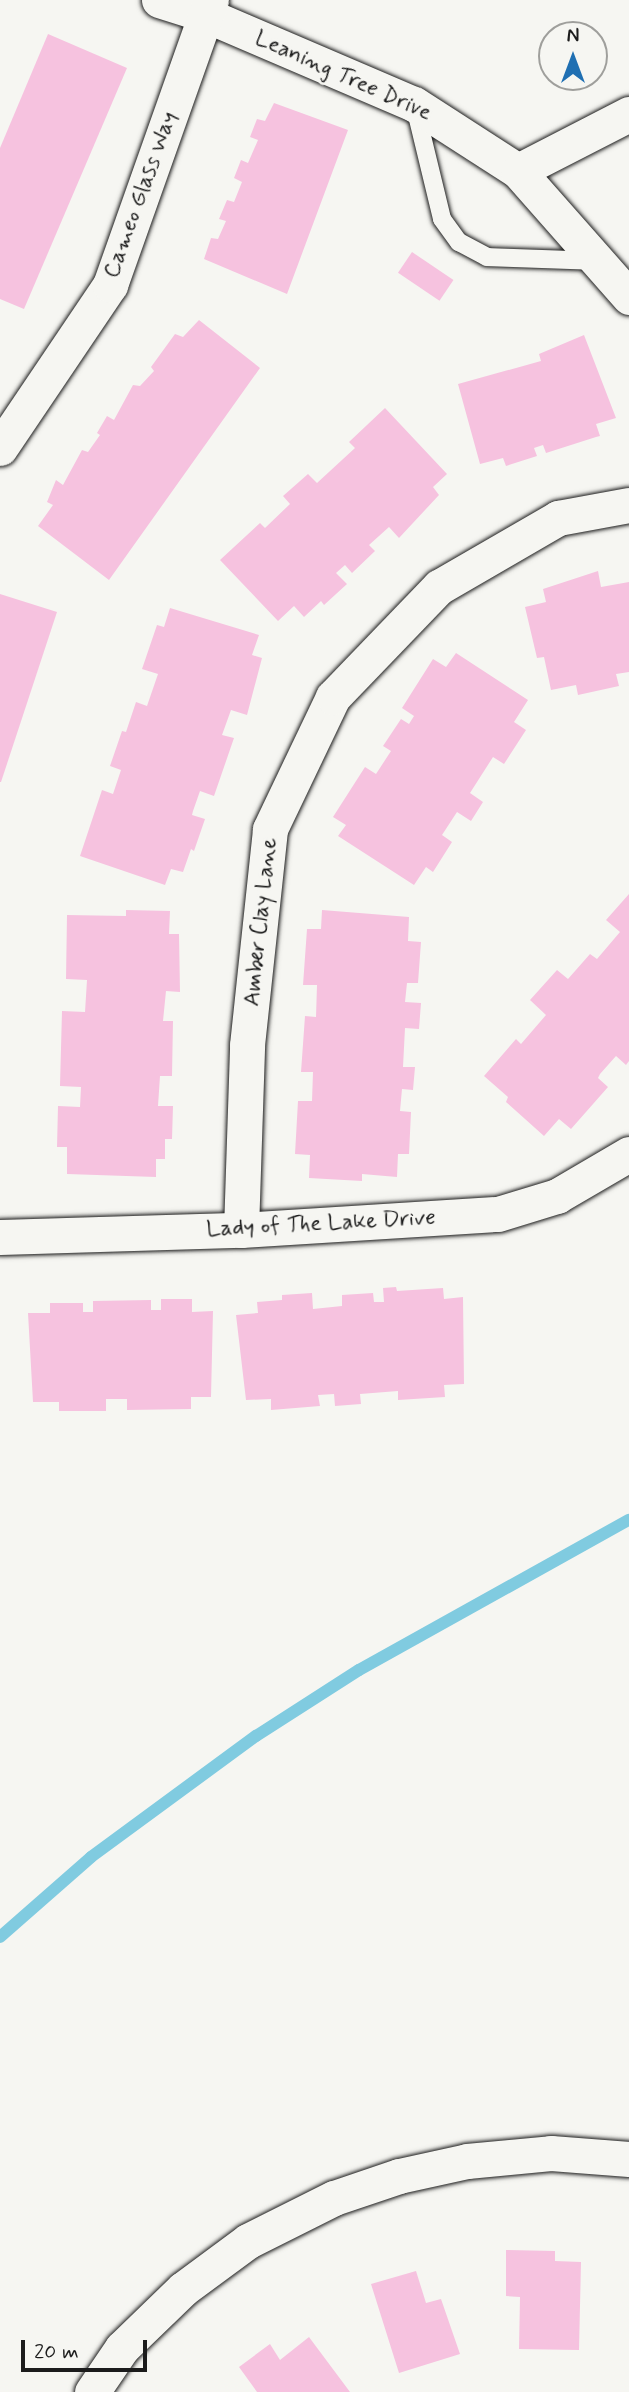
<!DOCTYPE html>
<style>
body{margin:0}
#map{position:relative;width:629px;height:2392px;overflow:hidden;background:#f6f6f2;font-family:Mynerve,sans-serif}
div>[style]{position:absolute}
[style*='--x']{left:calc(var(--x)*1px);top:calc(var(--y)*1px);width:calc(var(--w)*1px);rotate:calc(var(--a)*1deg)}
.stream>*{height:12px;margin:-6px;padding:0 6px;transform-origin:6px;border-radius:6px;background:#80cbe0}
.building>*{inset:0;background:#f6c2df;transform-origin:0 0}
.roads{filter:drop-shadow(0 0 2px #1c1c1c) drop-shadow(0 0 2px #1c1c1c)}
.lane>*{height:18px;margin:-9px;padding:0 9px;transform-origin:9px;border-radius:9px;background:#f6f6f2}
.street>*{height:35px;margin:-17.5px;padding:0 17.5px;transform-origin:17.5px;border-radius:17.5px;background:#f6f6f2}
span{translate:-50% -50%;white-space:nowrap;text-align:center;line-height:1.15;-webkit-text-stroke:5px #f6f6f2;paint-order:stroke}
.street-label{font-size:23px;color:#1c1c1c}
.north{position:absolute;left:538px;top:21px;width:70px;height:70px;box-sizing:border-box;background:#f6f6f2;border:2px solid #9f9f9c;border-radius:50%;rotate:0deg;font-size:19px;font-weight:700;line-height:28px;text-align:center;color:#1c1c1c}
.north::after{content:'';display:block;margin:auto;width:24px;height:32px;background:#1f6fb2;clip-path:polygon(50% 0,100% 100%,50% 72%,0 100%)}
.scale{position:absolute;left:21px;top:2340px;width:126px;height:32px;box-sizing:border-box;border:4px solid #1c1c1c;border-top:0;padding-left:9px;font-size:21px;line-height:24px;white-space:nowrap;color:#1c1c1c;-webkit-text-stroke:5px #f6f6f2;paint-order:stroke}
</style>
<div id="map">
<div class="stream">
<div style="--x:0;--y:1937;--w:121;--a:-41.3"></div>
<div style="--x:91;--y:1857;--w:205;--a:-36.3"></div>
<div style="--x:256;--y:1736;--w:122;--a:-32.7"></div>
<div style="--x:359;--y:1670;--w:309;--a:-29.1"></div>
</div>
<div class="building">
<div style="clip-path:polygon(48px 34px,127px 68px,24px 309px,0 299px,0 148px)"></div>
<div style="clip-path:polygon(274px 103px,348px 130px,287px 294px,204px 259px,211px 238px,218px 239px,226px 221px,219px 219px,227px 200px,234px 202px,242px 182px,234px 178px,241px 160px,248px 163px,258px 140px,250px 137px,257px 119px,265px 121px)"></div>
<div style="left:412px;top:252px;width:50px;height:25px;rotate:34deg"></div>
<div style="clip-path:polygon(199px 320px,260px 368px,109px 580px,38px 526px,53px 505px,47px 502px,56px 480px,63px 485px,82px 450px,88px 452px,100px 435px,97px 433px,107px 416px,114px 420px,133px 385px,140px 386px,154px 371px,151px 367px,175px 334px,183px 337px)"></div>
<div style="clip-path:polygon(584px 335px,616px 418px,596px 424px,600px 436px,596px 437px,546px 453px,543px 445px,534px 448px,537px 456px,506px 466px,503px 458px,480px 464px,458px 384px,541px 361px,539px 354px)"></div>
<div style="clip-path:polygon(385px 408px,447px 474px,433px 487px,439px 495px,399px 538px,389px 527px,369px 545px,375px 551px,352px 573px,345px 565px,336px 573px,347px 584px,324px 605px,321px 601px,304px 617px,294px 606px,278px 621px,220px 560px,260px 523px,265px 528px,290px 504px,283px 496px,308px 474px,317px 483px,355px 448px,349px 442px)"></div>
<div style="clip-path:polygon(598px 571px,601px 587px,629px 582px,629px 672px,616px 674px,619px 686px,578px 695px,576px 685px,551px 690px,544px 657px,537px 658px,525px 607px,546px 602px,543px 589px)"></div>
<div style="clip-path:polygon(0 594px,57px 612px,1px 782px,0 782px)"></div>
<div style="clip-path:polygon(170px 608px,259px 635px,252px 655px,262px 658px,247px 715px,231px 710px,222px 735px,234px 738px,214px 796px,200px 791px,193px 811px,192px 815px,205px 819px,194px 851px,191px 849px,183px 872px,171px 869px,165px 885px,80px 856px,102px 790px,113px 794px,121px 770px,110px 766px,122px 731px,126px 732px,136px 702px,147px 706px,158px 674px,142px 669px,157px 625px,164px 627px)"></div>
<div style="clip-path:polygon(456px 653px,528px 700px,514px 722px,526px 730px,504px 764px,493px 757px,470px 793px,483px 802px,471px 821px,457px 812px,442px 835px,452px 842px,433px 872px,426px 867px,414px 885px,338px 836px,346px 825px,333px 817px,365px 767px,376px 774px,391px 751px,383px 746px,401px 719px,409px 724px,414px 716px,402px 708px,433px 659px,446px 667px)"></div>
<div style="clip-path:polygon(629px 894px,629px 1061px,626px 1065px,616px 1056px,600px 1074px,598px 1078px,608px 1087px,571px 1129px,559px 1119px,544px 1136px,506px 1102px,508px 1097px,484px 1076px,516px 1039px,521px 1044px,546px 1015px,530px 1000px,557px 970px,568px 979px,590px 954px,597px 959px,620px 932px,606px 920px)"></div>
<div style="clip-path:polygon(126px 910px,170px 911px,169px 934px,179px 934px,180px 992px,166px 991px,163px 1021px,173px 1021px,172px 1076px,160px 1076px,158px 1106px,173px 1106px,172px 1139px,165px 1139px,165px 1159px,156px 1159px,156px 1177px,67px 1174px,67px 1147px,57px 1147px,58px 1106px,80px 1107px,81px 1087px,60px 1086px,62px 1011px,85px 1012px,87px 980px,66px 979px,67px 915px,126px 916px)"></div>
<div style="clip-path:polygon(322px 910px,409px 917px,408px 941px,421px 942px,418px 983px,407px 983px,405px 1002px,421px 1003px,419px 1029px,405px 1028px,403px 1067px,415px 1067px,413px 1090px,402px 1089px,400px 1111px,411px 1112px,409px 1154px,398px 1154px,397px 1177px,362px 1174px,362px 1181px,309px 1178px,310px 1155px,295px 1154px,298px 1101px,312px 1101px,313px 1072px,301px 1072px,305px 1016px,316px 1017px,317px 985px,303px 985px,307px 929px,321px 929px)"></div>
<div style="clip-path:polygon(396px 1287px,397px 1291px,443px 1288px,444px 1299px,463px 1297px,464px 1384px,444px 1385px,445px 1397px,398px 1400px,398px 1391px,360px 1394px,361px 1404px,335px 1406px,334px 1394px,318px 1395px,320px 1406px,271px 1410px,271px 1399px,246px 1400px,236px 1315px,258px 1313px,257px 1302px,282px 1300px,282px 1295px,312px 1293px,313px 1309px,342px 1306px,342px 1295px,373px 1293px,374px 1302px,384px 1302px,383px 1288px)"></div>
<div style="clip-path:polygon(161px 1299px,192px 1299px,192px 1312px,213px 1311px,211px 1397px,191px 1397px,191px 1409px,127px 1410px,127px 1399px,106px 1399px,106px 1411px,59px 1411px,59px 1402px,33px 1402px,28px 1313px,50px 1313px,50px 1303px,83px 1303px,83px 1312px,93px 1312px,93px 1301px,151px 1300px,151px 1310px,161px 1310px)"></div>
<div style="clip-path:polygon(506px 2250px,555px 2251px,555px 2261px,581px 2262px,579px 2350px,519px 2349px,520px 2297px,506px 2296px)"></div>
<div style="clip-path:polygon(416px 2271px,426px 2303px,441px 2299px,460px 2354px,399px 2373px,371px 2284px)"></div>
<div style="clip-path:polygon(309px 2337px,350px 2392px,257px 2392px,239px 2367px,270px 2344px,280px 2360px)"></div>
</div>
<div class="roads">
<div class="lane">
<div style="--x:415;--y:107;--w:115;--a:76.4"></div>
<div style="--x:442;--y:219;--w:29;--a:54"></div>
<div style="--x:459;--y:242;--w:32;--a:28"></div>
<div style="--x:487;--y:257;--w:110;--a:2.1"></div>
</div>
<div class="street">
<div style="--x:159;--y:0;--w:49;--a:17.7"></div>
<div style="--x:206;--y:15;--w:226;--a:23.2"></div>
<div style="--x:414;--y:104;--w:124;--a:32.8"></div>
<div style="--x:518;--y:171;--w:168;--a:48.6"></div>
<div style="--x:518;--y:171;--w:125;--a:-27.2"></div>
<div style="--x:0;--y:448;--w:197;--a:-56"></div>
<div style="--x:110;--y:285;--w:302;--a:-70.5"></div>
<div style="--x:241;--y:1230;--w:185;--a:-88.1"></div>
<div style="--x:247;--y:1045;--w:217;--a:-83.9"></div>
<div style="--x:270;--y:829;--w:146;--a:-64.5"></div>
<div style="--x:333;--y:697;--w:153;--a:-46.1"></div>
<div style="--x:439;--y:587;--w:138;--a:-30.1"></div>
<div style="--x:558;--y:518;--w:72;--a:-10.4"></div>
<div style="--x:0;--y:1237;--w:241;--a:-1.7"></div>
<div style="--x:241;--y:1230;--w:257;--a:-3.6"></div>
<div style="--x:498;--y:1214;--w:62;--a:-17"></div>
<div style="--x:557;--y:1196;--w:83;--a:-30.3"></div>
<div style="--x:92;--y:2392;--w:53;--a:-55.7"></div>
<div style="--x:122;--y:2348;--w:85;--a:-44"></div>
<div style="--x:183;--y:2289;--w:81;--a:-36.4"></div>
<div style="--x:248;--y:2241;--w:96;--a:-26.6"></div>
<div style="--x:334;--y:2198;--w:69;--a:-18.7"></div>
<div style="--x:399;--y:2176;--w:70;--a:-12.4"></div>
<div style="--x:467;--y:2161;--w:84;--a:-5.4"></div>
<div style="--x:551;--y:2153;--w:78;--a:4.4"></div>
</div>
</div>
<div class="street-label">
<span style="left:343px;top:76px;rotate:24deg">Leaning Tree Drive</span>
<span style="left:141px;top:195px;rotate:-70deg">Cameo Glass Way</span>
<span style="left:261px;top:922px;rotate:-84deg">Amber Clay Lane</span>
<span style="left:321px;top:1224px;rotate:-3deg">Lady of The Lake Drive</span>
</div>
<div class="north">N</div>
<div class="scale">20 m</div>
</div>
